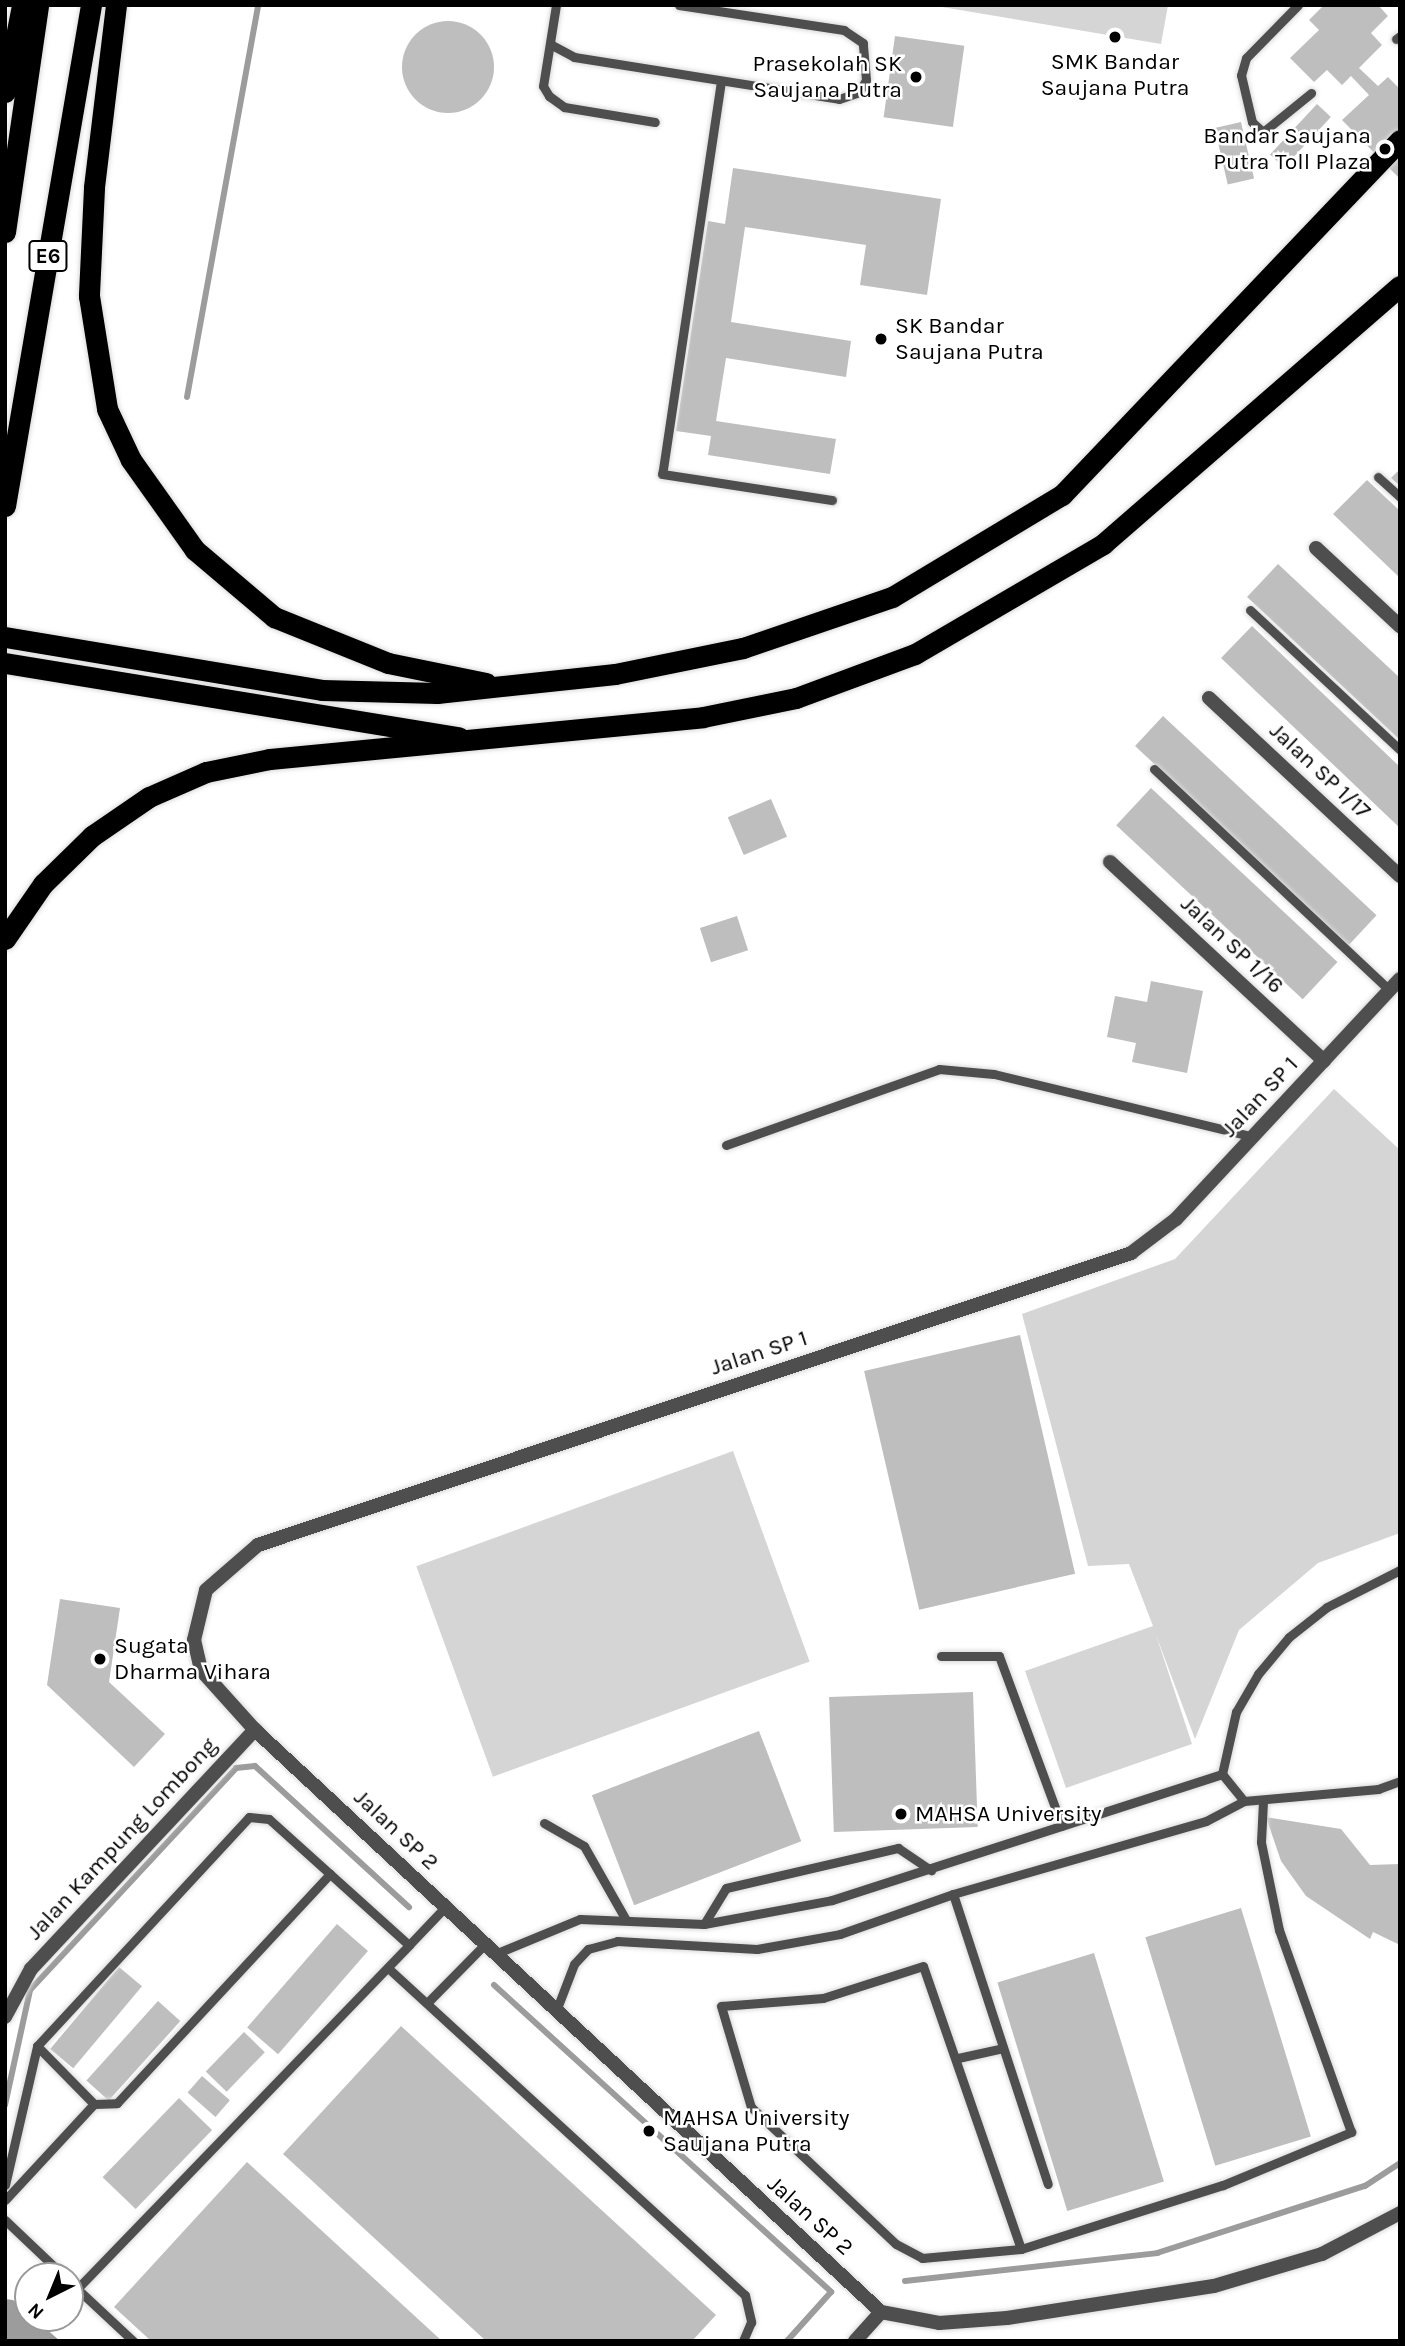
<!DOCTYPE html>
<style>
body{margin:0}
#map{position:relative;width:1405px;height:2346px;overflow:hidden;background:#fff;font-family:Karla,sans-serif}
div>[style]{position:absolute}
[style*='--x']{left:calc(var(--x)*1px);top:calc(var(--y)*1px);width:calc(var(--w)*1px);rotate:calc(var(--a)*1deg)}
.green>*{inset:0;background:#d5d5d5;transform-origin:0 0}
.water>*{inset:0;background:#9c9c9c}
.stream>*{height:6px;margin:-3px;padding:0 3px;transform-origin:3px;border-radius:3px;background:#9c9c9c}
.building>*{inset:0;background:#bebebe;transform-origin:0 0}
.round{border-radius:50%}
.roads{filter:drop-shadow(0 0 2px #dbdbdb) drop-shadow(0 0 2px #dbdbdb)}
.service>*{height:9px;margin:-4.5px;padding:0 4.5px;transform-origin:4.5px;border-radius:4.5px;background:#4e4e4e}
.minor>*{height:14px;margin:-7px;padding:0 7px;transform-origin:7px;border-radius:7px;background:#4e4e4e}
.tertiary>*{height:14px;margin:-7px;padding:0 7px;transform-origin:7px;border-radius:7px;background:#4e4e4e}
.motorway>*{height:21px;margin:-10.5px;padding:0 10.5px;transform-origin:10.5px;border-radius:10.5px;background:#000}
.dots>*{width:19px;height:19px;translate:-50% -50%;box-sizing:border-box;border:4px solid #fff;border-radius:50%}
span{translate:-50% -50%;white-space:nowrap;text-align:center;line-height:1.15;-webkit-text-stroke:5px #fff;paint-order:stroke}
.shield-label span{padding:2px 5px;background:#fff;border:2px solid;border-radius:5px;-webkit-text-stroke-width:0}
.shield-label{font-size:21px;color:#000;font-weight:700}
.poi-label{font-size:23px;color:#000}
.right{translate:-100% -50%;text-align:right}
.left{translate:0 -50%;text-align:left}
.street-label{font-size:23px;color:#000}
.frame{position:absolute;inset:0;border:7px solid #000;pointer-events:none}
.north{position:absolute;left:14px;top:2262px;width:70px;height:70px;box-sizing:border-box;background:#fff;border:2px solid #999;border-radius:50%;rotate:223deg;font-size:19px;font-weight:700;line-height:28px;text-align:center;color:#000}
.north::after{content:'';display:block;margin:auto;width:24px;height:32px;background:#000;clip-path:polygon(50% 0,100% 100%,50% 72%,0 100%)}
</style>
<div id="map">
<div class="green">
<div style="clip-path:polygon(930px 5px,1168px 5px,1161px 44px)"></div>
<div style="clip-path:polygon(1334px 1089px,1400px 1150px,1400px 1533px,1318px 1563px,1239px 1630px,1195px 1739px,1156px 1635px,1192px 1744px,1066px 1788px,1025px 1671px,1153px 1626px,1129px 1564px,1088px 1566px,1022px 1314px,1175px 1259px)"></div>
<div style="left:733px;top:1451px;width:224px;height:337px;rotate:70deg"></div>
</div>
<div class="water">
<div style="clip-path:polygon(5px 2299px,13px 2300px,60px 2341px,5px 2341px)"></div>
</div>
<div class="stream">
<div style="--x:187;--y:397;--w:398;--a:-79.7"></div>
<div style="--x:494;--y:1985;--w:456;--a:42.3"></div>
<div style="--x:831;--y:2292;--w:66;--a:131.9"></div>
<div style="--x:5;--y:2105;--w:118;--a:-77.7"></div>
<div style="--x:30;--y:1990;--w:303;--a:-47.1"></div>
<div style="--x:236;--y:1768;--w:19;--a:-6"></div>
<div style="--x:255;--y:1766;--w:209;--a:42.5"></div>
<div style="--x:905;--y:2281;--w:254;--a:-6.3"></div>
<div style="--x:1157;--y:2253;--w:219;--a:-17.9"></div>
<div style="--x:1365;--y:2186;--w:42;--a:-33.3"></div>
</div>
<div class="building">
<div style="clip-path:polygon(1324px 5px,1378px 5px,1388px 16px,1371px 33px,1382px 45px,1359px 68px,1378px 86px,1388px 77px,1400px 89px,1400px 179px,1342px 120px,1369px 95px,1351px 76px,1342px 85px,1327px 70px,1314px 82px,1290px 58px,1319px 30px,1309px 20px)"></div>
<div class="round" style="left:402px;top:21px;width:92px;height:92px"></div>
<div style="left:895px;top:36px;width:70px;height:82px;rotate:8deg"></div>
<div style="left:1317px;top:104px;width:19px;height:69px;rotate:43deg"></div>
<div style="left:1241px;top:122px;width:58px;height:27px;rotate:77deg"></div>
<div style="clip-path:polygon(733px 168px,941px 199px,927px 295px,860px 285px,866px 245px,745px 227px,731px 322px,851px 341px,846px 377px,726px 358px,716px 421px,836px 439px,830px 474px,708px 455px,711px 436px,676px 431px,708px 221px,725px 224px)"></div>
<div style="clip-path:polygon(1400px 469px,1400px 486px,1391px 478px)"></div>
<div style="clip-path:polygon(1367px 480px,1400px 511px,1400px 578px,1333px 514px)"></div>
<div style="clip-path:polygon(1278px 564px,1400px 678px,1400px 740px,1247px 597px)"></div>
<div style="clip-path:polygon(1252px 626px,1400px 767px,1400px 828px,1221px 658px)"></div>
<div style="left:1163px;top:716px;width:292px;height:41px;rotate:43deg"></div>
<div style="left:1151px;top:788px;width:255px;height:51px;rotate:43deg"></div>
<div style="left:771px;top:799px;width:41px;height:47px;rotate:67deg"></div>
<div style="left:737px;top:916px;width:36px;height:39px;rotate:72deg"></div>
<div style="clip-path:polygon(1151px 981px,1203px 991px,1187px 1073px,1132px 1062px,1136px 1043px,1107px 1037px,1115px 996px,1147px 1002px)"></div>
<div style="left:1020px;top:1335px;width:245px;height:160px;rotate:77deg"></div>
<div style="clip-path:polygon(60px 1599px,120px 1608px,109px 1682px,165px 1734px,134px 1767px,47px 1685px)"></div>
<div style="left:973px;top:1692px;width:135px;height:144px;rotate:88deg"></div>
<div style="left:759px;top:1731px;width:118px;height:179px;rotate:69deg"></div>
<div style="clip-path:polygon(1266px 1817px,1341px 1829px,1370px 1865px,1400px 1864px,1400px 1945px,1373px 1932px,1370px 1939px,1306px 1896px,1281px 1861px)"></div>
<div style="left:1241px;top:1908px;width:239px;height:100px;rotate:73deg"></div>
<div style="left:337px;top:1924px;width:41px;height:137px;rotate:41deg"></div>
<div style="left:1094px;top:1953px;width:239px;height:101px;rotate:73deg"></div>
<div style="left:119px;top:1967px;width:30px;height:107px;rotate:40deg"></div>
<div style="left:158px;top:2001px;width:30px;height:107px;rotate:42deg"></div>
<div style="clip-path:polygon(401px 2026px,716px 2315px,692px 2341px,486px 2341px,283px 2154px)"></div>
<div style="left:244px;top:2032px;width:29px;height:55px;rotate:44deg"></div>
<div style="left:202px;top:2076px;width:37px;height:22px;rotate:41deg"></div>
<div style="left:179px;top:2098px;width:46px;height:110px;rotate:44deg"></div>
<div style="clip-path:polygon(247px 2162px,442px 2341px,151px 2341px,114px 2307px)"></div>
</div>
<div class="roads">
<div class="service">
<div style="--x:556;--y:5;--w:82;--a:99.1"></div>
<div style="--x:543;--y:86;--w:12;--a:59"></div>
<div style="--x:549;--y:96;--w:19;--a:36"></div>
<div style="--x:564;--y:107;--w:92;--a:9.4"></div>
<div style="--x:1298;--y:5;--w:74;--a:134.5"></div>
<div style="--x:1246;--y:58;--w:18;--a:106"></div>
<div style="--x:1241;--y:75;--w:48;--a:76.8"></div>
<div style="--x:1252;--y:122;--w:15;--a:42"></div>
<div style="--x:1263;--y:132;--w:62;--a:-39.1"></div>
<div style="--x:1396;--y:39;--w:5;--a:-37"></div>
<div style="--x:550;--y:44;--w:27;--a:28"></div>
<div style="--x:574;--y:57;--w:268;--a:9"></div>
<div style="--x:839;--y:99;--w:21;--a:-19"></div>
<div style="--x:859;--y:92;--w:14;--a:-60"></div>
<div style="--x:866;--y:80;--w:37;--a:-95"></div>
<div style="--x:863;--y:43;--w:23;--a:-146"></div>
<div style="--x:844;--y:30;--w:167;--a:-171.4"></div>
<div style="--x:721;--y:81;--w:397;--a:98.5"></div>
<div style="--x:662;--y:474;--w:172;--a:8.7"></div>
<div style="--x:1378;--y:477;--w:30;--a:42"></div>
<div style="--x:1250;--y:610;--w:205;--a:43"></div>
<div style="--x:1154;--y:769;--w:323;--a:43.2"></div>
<div style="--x:726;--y:1145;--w:226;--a:-19.6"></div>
<div style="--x:939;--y:1069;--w:55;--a:5.2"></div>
<div style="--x:994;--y:1074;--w:268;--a:13.6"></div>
<div style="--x:941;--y:1656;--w:58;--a:0"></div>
<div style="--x:999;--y:1656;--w:181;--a:69.7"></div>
<div style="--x:1244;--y:1801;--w:35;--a:-129"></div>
<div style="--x:1222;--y:1774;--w:64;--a:-77.3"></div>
<div style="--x:1236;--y:1712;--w:44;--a:-59.9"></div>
<div style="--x:1258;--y:1674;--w:48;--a:-50"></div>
<div style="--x:1289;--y:1637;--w:48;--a:-38.3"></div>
<div style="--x:1327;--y:1607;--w:82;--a:-26.9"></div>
<div style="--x:544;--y:1823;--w:46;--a:29.9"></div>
<div style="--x:584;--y:1846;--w:85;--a:60.4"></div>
<div style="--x:953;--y:1894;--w:305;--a:71.9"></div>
<div style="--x:704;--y:1924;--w:42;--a:-58.6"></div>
<div style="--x:726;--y:1888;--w:177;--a:-13.1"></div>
<div style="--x:898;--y:1848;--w:40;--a:34"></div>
<div style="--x:495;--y:1954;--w:92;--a:-22.4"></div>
<div style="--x:580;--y:1919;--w:124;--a:2.3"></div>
<div style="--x:704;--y:1924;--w:130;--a:-10.6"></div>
<div style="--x:832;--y:1900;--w:410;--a:-17.9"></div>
<div style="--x:388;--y:1968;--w:484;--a:42.5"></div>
<div style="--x:745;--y:2295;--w:28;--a:77"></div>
<div style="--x:751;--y:2322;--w:21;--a:113"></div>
<div style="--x:427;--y:2003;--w:83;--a:-45.5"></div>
<div style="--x:556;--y:2011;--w:50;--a:-69"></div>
<div style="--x:574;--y:1964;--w:21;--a:-47"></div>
<div style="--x:588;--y:1949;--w:30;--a:-15"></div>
<div style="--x:617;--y:1941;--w:140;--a:3.3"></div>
<div style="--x:757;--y:1949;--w:84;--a:-10.2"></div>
<div style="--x:840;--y:1934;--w:120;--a:-19.5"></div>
<div style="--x:953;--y:1894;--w:263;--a:-16.1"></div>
<div style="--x:1206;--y:1821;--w:43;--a:-27.8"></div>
<div style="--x:1244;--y:1801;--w:135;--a:-5.1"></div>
<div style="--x:1378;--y:1789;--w:23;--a:-20"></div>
<div style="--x:37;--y:2046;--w:81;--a:45.5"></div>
<div style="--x:94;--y:2104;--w:23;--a:-2"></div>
<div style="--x:117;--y:2103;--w:313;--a:-47.1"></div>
<div style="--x:958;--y:2058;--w:46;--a:-12.5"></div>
<div style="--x:5;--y:2185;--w:143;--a:-77"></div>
<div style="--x:37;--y:2046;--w:312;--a:-47.2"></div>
<div style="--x:249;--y:1817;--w:20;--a:6"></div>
<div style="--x:269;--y:1819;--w:188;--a:42"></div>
<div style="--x:409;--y:1945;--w:52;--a:-46.5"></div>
<div style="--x:5;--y:2200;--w:131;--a:-47.2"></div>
<div style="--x:5;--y:2220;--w:81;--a:43.5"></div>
<div style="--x:1021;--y:2249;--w:299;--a:-109.1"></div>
<div style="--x:923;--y:1966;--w:105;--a:162.3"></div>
<div style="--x:823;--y:1998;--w:102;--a:175.5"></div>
<div style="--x:721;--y:2006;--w:105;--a:73.5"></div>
<div style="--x:751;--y:2107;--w:199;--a:43.4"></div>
<div style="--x:896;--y:2244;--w:30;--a:28"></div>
<div style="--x:922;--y:2258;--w:99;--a:-5.2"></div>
<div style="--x:1021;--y:2249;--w:212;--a:-17.6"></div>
<div style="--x:1223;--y:2185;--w:139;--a:-22.5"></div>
<div style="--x:1351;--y:2132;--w:214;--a:-109.6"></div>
<div style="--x:1279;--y:1930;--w:90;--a:-101.6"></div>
<div style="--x:1261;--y:1842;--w:41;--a:-87.2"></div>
<div style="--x:70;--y:2282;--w:86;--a:43.1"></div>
<div style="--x:77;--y:2289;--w:478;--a:-46"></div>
</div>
<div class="minor">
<div style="--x:1316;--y:548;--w:115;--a:42.9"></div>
<div style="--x:1209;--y:698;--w:261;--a:43"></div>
<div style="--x:1110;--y:862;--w:292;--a:42.9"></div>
<div style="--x:255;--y:1730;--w:81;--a:-132"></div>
<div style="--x:201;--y:1670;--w:31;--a:-103"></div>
<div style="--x:194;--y:1640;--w:51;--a:-76.5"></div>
<div style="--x:206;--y:1590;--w:69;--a:-40.9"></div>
<div style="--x:258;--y:1545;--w:921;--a:-18.49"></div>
<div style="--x:1131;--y:1253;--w:56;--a:-37.1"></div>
<div style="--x:1176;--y:1219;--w:328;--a:-47"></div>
<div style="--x:855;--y:2341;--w:39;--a:-48"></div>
</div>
<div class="tertiary">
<div style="--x:5;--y:2017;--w:55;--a:-61.6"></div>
<div style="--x:31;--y:1969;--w:328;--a:-46.9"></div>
<div style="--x:255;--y:1730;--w:855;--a:42.91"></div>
<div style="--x:881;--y:2312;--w:59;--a:10.7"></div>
<div style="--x:939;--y:2323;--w:68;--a:-4.2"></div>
<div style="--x:1007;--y:2318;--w:209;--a:-8.8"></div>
<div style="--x:1214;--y:2286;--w:113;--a:-16.5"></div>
<div style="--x:1322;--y:2254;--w:88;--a:-27.7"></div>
</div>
<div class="motorway">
<div style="--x:116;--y:5;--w:184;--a:96.9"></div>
<div style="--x:94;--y:188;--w:108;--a:92.7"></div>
<div style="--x:89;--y:296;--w:114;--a:80.9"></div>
<div style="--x:107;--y:409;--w:56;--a:64.8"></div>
<div style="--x:131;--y:460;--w:110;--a:54.6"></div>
<div style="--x:195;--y:550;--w:104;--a:40.3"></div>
<div style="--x:274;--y:617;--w:123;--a:22"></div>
<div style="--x:388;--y:663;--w:100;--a:11.5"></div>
<div style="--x:5;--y:92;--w:89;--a:-78.9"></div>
<div style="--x:5;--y:232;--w:229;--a:-81.7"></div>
<div style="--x:5;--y:506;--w:508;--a:-80.26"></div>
<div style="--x:5;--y:637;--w:321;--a:9.5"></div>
<div style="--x:322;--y:690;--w:115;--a:1.5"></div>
<div style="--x:437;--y:693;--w:179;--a:-6.1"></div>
<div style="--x:615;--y:674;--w:131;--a:-11.5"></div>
<div style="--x:743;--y:648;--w:157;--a:-18.9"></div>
<div style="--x:892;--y:597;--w:198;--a:-31"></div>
<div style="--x:1062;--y:495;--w:490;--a:-46.4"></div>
<div style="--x:5;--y:663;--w:460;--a:9.3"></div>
<div style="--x:5;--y:939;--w:67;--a:-55.4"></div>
<div style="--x:43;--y:884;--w:69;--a:-44.4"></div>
<div style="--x:92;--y:836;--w:69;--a:-34.4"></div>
<div style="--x:149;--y:797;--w:62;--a:-23.7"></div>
<div style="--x:206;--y:772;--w:65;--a:-11.5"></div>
<div style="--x:270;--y:759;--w:435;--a:-5.5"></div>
<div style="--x:703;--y:717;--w:95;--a:-11.5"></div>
<div style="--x:796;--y:698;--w:127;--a:-20.3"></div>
<div style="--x:915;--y:654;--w:218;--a:-30.3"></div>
<div style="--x:1103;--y:544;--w:393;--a:-41"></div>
</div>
</div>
<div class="dots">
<div style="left:1115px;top:37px;background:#000"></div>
<div style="left:916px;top:77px;background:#000"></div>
<div style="left:1385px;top:149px;background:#000"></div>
<div style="left:881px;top:339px;background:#000"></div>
<div style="left:100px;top:1659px;background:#000"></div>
<div style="left:901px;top:1814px;background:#000"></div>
<div style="left:649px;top:2131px;background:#000"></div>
</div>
<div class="shield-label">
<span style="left:48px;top:256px">E6</span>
</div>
<div class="poi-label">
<span style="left:1115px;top:75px">SMK Bandar<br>Saujana Putra</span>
<span class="right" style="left:902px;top:77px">Prasekolah SK<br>Saujana Putra</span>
<span class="right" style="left:1371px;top:149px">Bandar Saujana<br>Putra Toll Plaza</span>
<span class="left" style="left:895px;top:339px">SK Bandar<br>Saujana Putra</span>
<span class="left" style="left:114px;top:1659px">Sugata<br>Dharma Vihara</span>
<span class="left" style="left:915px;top:1814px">MAHSA University</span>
<span class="left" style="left:663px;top:2131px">MAHSA University<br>Saujana Putra</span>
</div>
<div class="street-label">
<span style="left:1320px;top:771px;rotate:43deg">Jalan SP 1/17</span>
<span style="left:1232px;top:945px;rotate:43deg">Jalan SP 1/16</span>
<span style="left:1260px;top:1097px;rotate:-47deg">Jalan SP 1</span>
<span style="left:759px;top:1353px;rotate:-18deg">Jalan SP 1</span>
<span style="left:396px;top:1830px;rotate:43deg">Jalan SP 2</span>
<span style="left:122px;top:1839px;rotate:-47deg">Jalan Kampung Lombong</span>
<span style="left:810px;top:2216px;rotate:42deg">Jalan SP 2</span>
</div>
<div class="frame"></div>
<div class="north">N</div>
</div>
